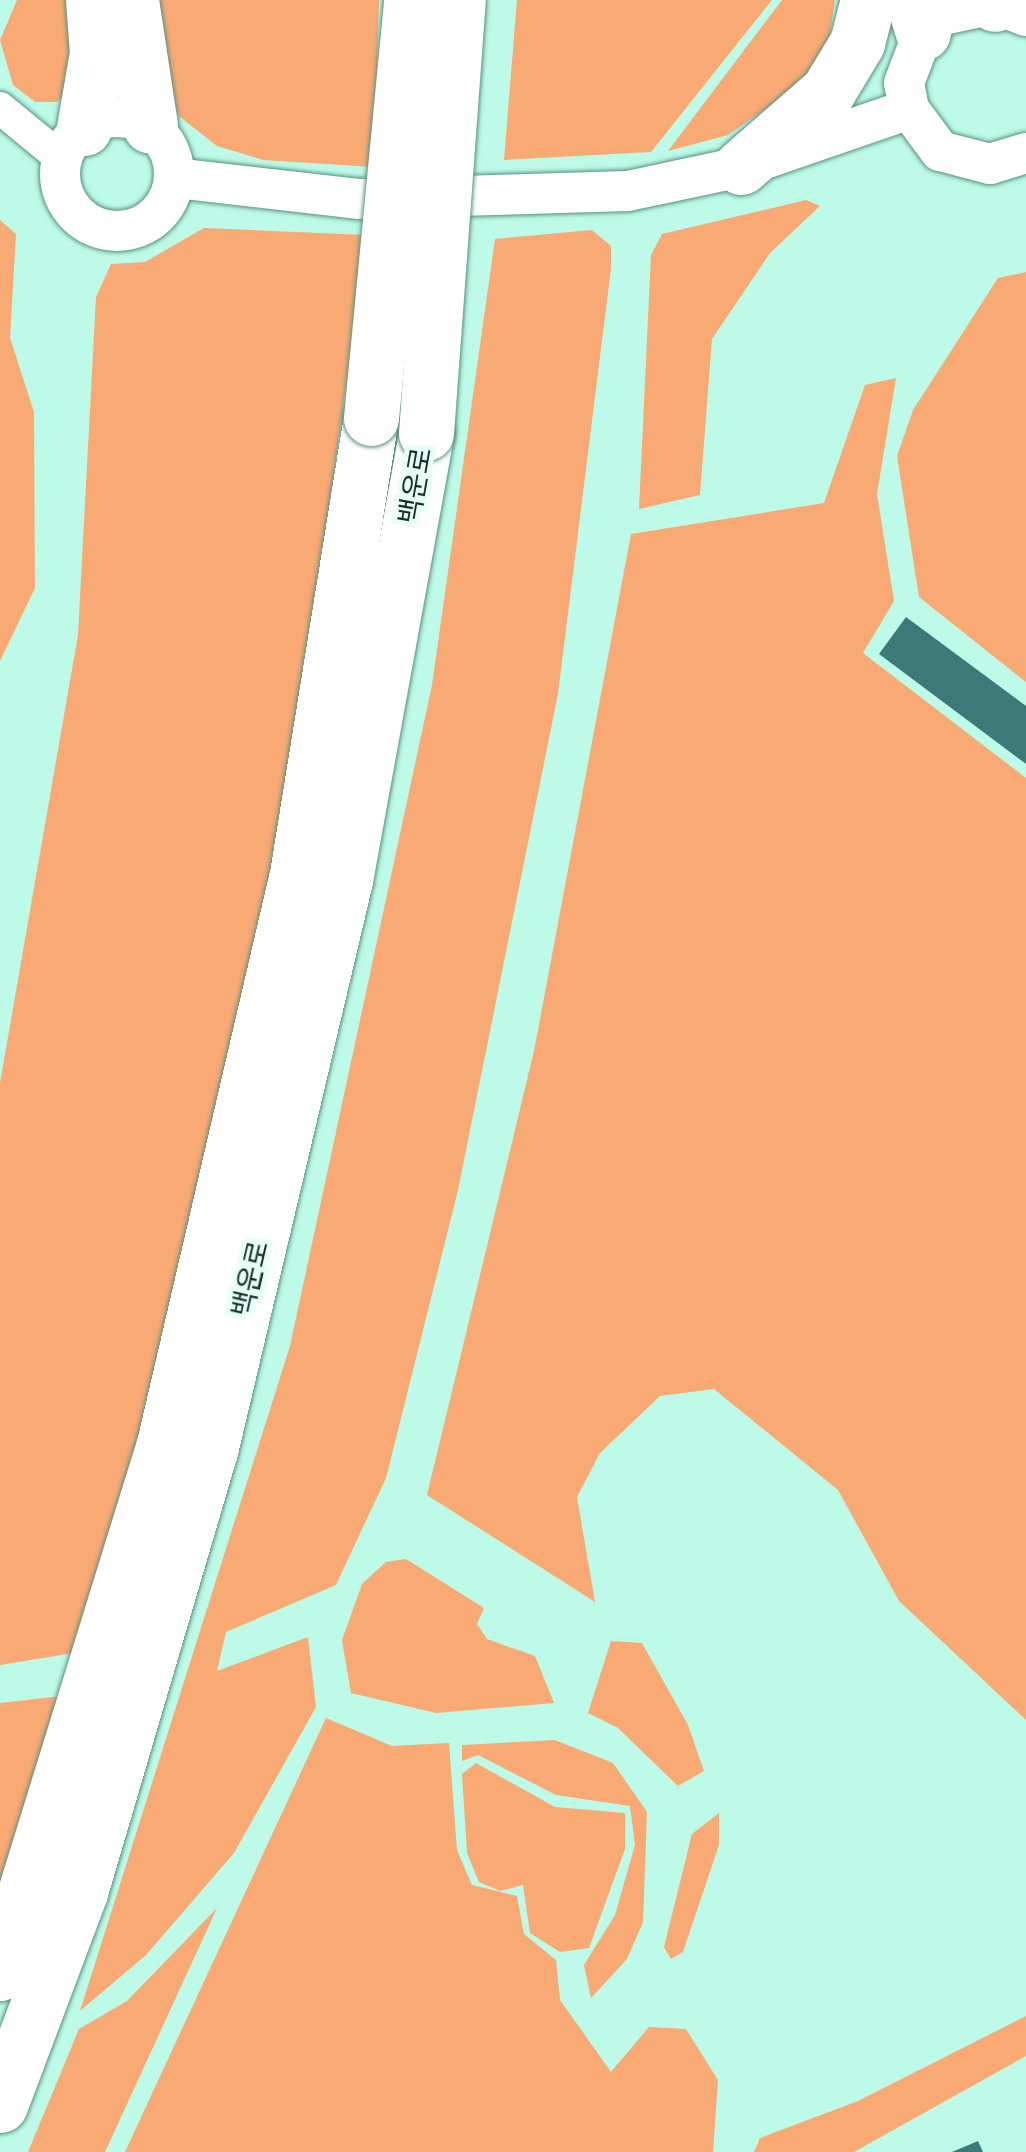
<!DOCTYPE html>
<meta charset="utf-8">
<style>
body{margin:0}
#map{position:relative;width:1026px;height:2152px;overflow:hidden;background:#bdfae7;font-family:Signika,"Noto Sans KR",sans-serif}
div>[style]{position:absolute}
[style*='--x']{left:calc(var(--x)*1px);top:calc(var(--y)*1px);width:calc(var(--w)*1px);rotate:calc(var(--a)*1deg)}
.green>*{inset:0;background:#f9a974}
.building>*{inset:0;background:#3d7978}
.roads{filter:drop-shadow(0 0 2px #579281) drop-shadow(0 0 2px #579281)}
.minor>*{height:32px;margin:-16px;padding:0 16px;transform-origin:16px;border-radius:16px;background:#fff}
.tertiary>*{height:40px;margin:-20px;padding:0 20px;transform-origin:20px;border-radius:20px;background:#fff}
.tertiary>.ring{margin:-20px;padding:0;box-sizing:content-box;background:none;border:40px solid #fff;border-radius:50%}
.trunk>*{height:55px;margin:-27.5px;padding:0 27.5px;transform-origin:27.5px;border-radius:27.5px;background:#fff}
.bridges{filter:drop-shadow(0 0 2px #579281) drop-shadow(0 0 2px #579281)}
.trunk-bridge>*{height:55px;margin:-27.5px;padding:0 27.5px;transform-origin:27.5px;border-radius:27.5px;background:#fff}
span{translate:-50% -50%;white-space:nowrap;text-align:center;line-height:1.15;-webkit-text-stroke:10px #e7fff7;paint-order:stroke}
.street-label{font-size:28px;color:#162f28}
</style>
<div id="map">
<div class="green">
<div style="clip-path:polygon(17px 0,78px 0,75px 82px,57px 102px,35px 102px,13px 85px,0 40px)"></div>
<div style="clip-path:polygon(156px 0,379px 0,374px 167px,263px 160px,217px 146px,179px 116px,156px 58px)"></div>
<div style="clip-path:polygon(517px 0,772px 0,651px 152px,504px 160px)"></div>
<div style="clip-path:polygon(782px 0,835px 0,829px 40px,802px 83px,728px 135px,668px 151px)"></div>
<div style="clip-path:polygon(806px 200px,820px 206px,770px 253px,712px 339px,700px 495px,639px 509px,651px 255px,662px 234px)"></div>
<div style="clip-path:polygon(0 220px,16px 234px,10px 338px,34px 412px,35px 588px,0 661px)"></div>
<div style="clip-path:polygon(204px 228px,367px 235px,327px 522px,275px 852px,139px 1437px,74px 1653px,0 1665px,0 1083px,78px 635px,96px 297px,111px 264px,145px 262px)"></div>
<div style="clip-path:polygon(592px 230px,611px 246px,611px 269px,558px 694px,458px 1190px,386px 1478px,336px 1585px,226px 1632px,217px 1671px,308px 1637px,316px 1707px,234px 1853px,146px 1955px,80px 2011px,290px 1346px,432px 685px,495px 239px)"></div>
<div style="clip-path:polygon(1026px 272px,1026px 682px,919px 597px,897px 456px,913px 410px,998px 278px)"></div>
<div style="clip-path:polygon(896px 378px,877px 494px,894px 601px,863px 653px,1026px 778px,1026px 1720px,899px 1601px,838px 1490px,714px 1389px,660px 1396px,600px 1453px,577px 1497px,595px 1602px,427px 1495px,534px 1051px,631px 534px,824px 503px,865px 385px)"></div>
<div style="clip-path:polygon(406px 1559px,484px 1608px,477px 1624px,487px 1639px,535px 1656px,554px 1703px,436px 1713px,351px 1693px,342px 1640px,362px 1584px,386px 1562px)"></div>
<div style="clip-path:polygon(611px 1641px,642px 1643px,688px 1725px,704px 1771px,678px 1786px,618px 1728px,588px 1713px)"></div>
<div style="clip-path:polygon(71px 1695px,0 1894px,0 1703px)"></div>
<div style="clip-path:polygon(326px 1718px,392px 1746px,449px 1743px,457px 1850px,472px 1885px,517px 1896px,524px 1934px,556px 1960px,560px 2000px,611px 2072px,649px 2027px,686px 2029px,718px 2080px,713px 2152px,125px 2152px)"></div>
<div style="clip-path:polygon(555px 1740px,613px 1763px,647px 1812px,643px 1922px,627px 1959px,591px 1998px,584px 1965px,615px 1915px,635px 1845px,630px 1806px,556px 1795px,478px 1755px,462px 1761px,462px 1745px)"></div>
<div style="clip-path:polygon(476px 1763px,555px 1807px,625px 1813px,625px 1849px,589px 1948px,560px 1952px,530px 1933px,523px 1885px,500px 1891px,479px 1882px,467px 1853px,462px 1774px)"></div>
<div style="clip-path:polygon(719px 1813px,719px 1845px,683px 1952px,671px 1959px,664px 1947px,692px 1834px)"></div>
<div style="clip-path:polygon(217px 1908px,105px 2152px,28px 2152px,79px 2029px,127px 2001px)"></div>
<div style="clip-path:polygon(1026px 2016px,1026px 2056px,854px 2152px,754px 2152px,760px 2138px,858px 2101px)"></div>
</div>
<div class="building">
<div style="clip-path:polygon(906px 617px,1026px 706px,1026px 764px,879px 654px)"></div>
<div style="clip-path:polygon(978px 2141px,983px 2152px,952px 2152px)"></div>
</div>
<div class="roads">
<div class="minor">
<div style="--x:0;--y:108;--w:80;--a:39.4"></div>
</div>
<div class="tertiary">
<div style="--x:1026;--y:16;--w:33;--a:-159"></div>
<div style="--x:995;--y:4;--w:53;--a:168.1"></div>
<div style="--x:943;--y:15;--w:27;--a:138"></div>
<div style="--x:923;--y:33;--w:53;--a:110.8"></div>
<div style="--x:904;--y:83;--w:26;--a:79"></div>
<div style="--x:909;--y:109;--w:52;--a:53.6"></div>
<div style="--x:940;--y:151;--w:52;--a:14.6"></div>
<div style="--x:990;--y:164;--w:38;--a:-17"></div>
<div class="ring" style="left:60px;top:117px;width:74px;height:74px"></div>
<div style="--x:175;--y:178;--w:186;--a:6.5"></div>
<div style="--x:360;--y:199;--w:268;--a:-1.7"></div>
<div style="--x:628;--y:191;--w:116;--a:-12"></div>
<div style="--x:741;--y:167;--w:178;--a:-19"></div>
</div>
<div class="trunk">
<div style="--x:131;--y:0;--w:127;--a:81.4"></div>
<div style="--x:913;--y:0;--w:34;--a:73"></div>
<div style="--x:990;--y:0;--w:6;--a:39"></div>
<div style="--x:84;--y:128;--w:76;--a:-80.2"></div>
<div style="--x:97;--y:53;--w:53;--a:-94.3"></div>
<div style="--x:741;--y:167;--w:116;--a:-41.1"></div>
<div style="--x:828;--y:91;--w:56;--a:-58.9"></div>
<div style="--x:857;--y:43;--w:44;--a:-75.7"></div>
<div style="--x:0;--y:1973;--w:554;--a:-72.78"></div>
<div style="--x:164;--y:1444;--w:585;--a:-76.87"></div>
<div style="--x:297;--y:874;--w:462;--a:-80.8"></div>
<div style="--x:0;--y:2105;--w:228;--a:-69.4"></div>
<div style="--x:80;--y:1892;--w:460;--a:-73.6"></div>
<div style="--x:210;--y:1451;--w:587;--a:-76.7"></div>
<div style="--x:345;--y:880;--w:454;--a:-79.7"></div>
</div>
</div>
<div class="bridges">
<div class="trunk-bridge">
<div style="--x:371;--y:418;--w:420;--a:-84.5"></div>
<div style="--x:426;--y:433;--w:434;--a:-85.8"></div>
</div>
</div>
<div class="street-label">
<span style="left:416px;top:486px;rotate:-80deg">백운로</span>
<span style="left:251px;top:1279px;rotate:-77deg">백운로</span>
</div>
</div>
